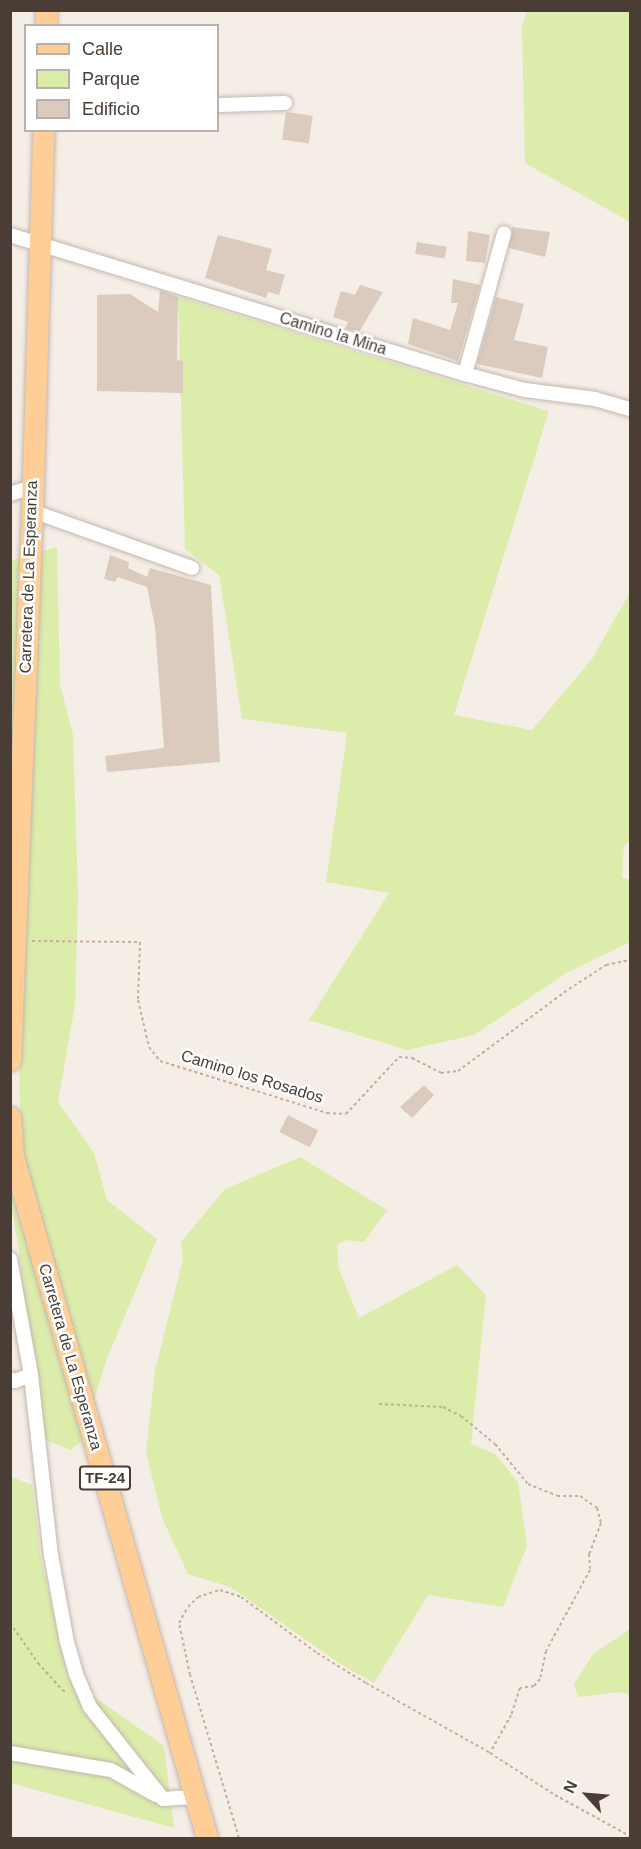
<!DOCTYPE html>
<style>
body{margin:0}
#map{position:relative;width:641px;height:1849px;overflow:hidden;background:#f5eee7;font-family:Helvetica,sans-serif}
div>[style]{position:absolute}
[style*='--x']{left:calc(var(--x)*1px);top:calc(var(--y)*1px);width:calc(var(--w)*1px);rotate:calc(var(--a)*1deg)}
.green>*{inset:0;background:#dcedab}
.building>*{inset:0;background:#dbcabe;transform-origin:0 0}
.path>*{height:2px;margin-top:-1px;transform-origin:0;background:repeating-linear-gradient(90deg,#c5ad98 0 3px,transparent 0 6px)}
.roads{filter:drop-shadow(0 0 2px #c4b7ab) drop-shadow(0 0 2px #c4b7ab)}
.minor>*{height:14px;margin:-7px;padding:0 7px;transform-origin:7px;border-radius:7px;background:#fff}
.primary>*{height:21px;margin:-10.5px;padding:0 10.5px;transform-origin:10.5px;border-radius:10.5px;background:#ffce96}
span{translate:-50% -50%;white-space:nowrap;text-align:center;line-height:1.15;-webkit-text-stroke:5px #fff;paint-order:stroke}
.shield-label span{padding:2px 4px;background:#fff;border:2px solid;border-radius:4px;-webkit-text-stroke-width:0}
.shield-label{font-size:15px;color:#493d35;font-weight:700}
.street-label{font-size:16px;color:#493d35}
.frame{position:absolute;inset:0;border:12px solid #493d35;pointer-events:none}
.legend{position:absolute;left:24px;top:24px;width:195px;height:108px;box-sizing:border-box;background:#fff;border:2px solid #b6b1ae;margin:0;padding:8px 10px;list-style:none;font-size:18px;color:#493d35}
.legend li{display:flex;align-items:center;gap:12px;height:30px}
.legend b{width:30px;border:2px solid #b6b1ae}
.north{position:absolute;left:557px;top:1765px;width:60px;height:60px;-webkit-text-stroke:4px #fff;paint-order:stroke;rotate:296deg;font-size:16px;font-weight:700;line-height:24px;text-align:center;color:#493d35}
.north::after{content:'';display:block;margin:auto;width:21px;height:27px;background:#493d35;clip-path:polygon(50% 0,100% 100%,50% 72%,0 100%)}
</style>
<div id="map">
<div class="green">
<div style="clip-path:polygon(527px 11px,630px 11px,630px 222px,525px 163px,522px 27px)"></div>
<div style="clip-path:polygon(178px 297px,549px 411px,454px 715px,532px 730px,592px 659px,629px 594px,630px 595px,630px 841px,624px 846px,622px 878px,630px 879px,630px 942px,568px 972px,474px 1035px,407px 1050px,309px 1020px,389px 893px,326px 882px,347px 733px,242px 719px,219px 575px,185px 549px)"></div>
<div style="clip-path:polygon(57px 547px,60px 684px,73px 735px,78px 894px,75px 1005px,58px 1102px,94px 1153px,107px 1200px,157px 1239px,106px 1361px,82px 1441px,70px 1450px,38px 1437px,19px 1251px,11px 1204px,11px 1147px,21px 1122px,19px 1080px,22px 994px,10px 905px,10px 561px)"></div>
<div style="clip-path:polygon(300px 1157px,387px 1210px,364px 1242px,347px 1240px,337px 1245px,339px 1269px,359px 1318px,457px 1265px,486px 1295px,471px 1444px,495px 1454px,518px 1482px,527px 1546px,503px 1607px,428px 1595px,374px 1683px,342px 1665px,230px 1587px,188px 1574px,162px 1518px,146px 1452px,155px 1371px,183px 1259px,181px 1242px,225px 1189px)"></div>
<div style="clip-path:polygon(10px 1476px,32px 1485px,41px 1559px,68px 1678px,164px 1746px,174px 1828px,11px 1783px)"></div>
<div style="clip-path:polygon(630px 1629px,630px 1694px,618px 1692px,578px 1697px,574px 1684px,593px 1654px)"></div>
</div>
<div class="building">
<div style="left:286px;top:112px;width:27px;height:28px;rotate:8deg"></div>
<div style="clip-path:polygon(512px 227px,550px 232px,545px 257px,509px 248px)"></div>
<div style="clip-path:polygon(468px 231px,490px 235px,485px 263px,466px 261px)"></div>
<div style="clip-path:polygon(218px 235px,272px 249px,266px 270px,285px 275px,279px 295px,268px 292px,266px 298px,205px 278px)"></div>
<div style="left:417px;top:242px;width:30px;height:12px;rotate:9deg"></div>
<div style="clip-path:polygon(453px 279px,480px 285px,458px 361px,408px 344px,413px 318px,450px 330px,458px 303px,451px 303px)"></div>
<div style="clip-path:polygon(360px 285px,383px 292px,359px 332px,346px 328px,348px 322px,333px 317px,341px 291px,355px 295px)"></div>
<div style="clip-path:polygon(160px 290px,178px 297px,177px 360px,183px 361px,183px 393px,97px 391px,97px 295px,130px 294px,158px 312px)"></div>
<div style="clip-path:polygon(496px 297px,524px 304px,514px 340px,548px 347px,542px 378px,477px 364px)"></div>
<div style="clip-path:polygon(110px 555px,129px 562px,128px 568px,147px 577px,150px 568px,211px 585px,220px 762px,107px 772px,105px 756px,164px 748px,155px 627px,147px 587px,118px 577px,115px 582px,104px 579px)"></div>
<div style="clip-path:polygon(424px 1085px,434px 1095px,412px 1118px,400px 1107px)"></div>
<div style="left:288px;top:1115px;width:34px;height:19px;rotate:27deg"></div>
</div>
<div class="path">
<div style="--x:32;--y:941;--w:108;--a:0.5"></div>
<div style="--x:140;--y:942;--w:58;--a:92"></div>
<div style="--x:138;--y:1000;--w:48;--a:76.8"></div>
<div style="--x:149;--y:1047;--w:18;--a:52"></div>
<div style="--x:160;--y:1061;--w:175;--a:17.3"></div>
<div style="--x:327;--y:1113;--w:19;--a:3"></div>
<div style="--x:346;--y:1114;--w:78;--a:-47.1"></div>
<div style="--x:399;--y:1057;--w:13;--a:4"></div>
<div style="--x:412;--y:1058;--w:33;--a:27"></div>
<div style="--x:441;--y:1073;--w:17;--a:-7"></div>
<div style="--x:458;--y:1071;--w:138;--a:-36.5"></div>
<div style="--x:569;--y:989;--w:44;--a:-33"></div>
<div style="--x:606;--y:965;--w:25;--a:-12"></div>
<div style="--x:379;--y:1404;--w:64;--a:2.7"></div>
<div style="--x:443;--y:1407;--w:20;--a:27"></div>
<div style="--x:461;--y:1416;--w:44;--a:39.5"></div>
<div style="--x:495;--y:1444;--w:52;--a:50.5"></div>
<div style="--x:528;--y:1484;--w:31;--a:22"></div>
<div style="--x:557;--y:1496;--w:23;--a:0"></div>
<div style="--x:580;--y:1496;--w:21;--a:35"></div>
<div style="--x:597;--y:1508;--w:16;--a:75"></div>
<div style="--x:601;--y:1523;--w:33;--a:111"></div>
<div style="--x:589;--y:1554;--w:16;--a:86"></div>
<div style="--x:590;--y:1570;--w:92;--a:118.5"></div>
<div style="--x:546;--y:1651;--w:29;--a:102"></div>
<div style="--x:540;--y:1679;--w:9;--a:131"></div>
<div style="--x:534;--y:1686;--w:14;--a:172"></div>
<div style="--x:520;--y:1688;--w:28;--a:108"></div>
<div style="--x:511;--y:1715;--w:43;--a:118.9"></div>
<div style="--x:10;--y:1623;--w:49;--a:55"></div>
<div style="--x:38;--y:1663;--w:36;--a:48"></div>
<div style="--x:62;--y:1690;--w:5;--a:22"></div>
<div style="--x:239;--y:1838;--w:170;--a:-106.7"></div>
<div style="--x:190;--y:1675;--w:53;--a:-101.9"></div>
<div style="--x:179;--y:1623;--w:18;--a:-61"></div>
<div style="--x:188;--y:1607;--w:14;--a:-45"></div>
<div style="--x:198;--y:1597;--w:23;--a:-18"></div>
<div style="--x:220;--y:1590;--w:22;--a:18"></div>
<div style="--x:241;--y:1597;--w:94;--a:36.4"></div>
<div style="--x:317;--y:1653;--w:57;--a:31.5"></div>
<div style="--x:366;--y:1683;--w:142;--a:29.4"></div>
<div style="--x:490;--y:1753;--w:77;--a:32.9"></div>
<div style="--x:555;--y:1795;--w:85;--a:28.7"></div>
</div>
<div class="roads">
<div class="minor">
<div style="--x:218;--y:105;--w:67;--a:-1.7"></div>
<div style="--x:10;--y:235;--w:476;--a:17"></div>
<div style="--x:465;--y:374;--w:62;--a:14.9"></div>
<div style="--x:525;--y:390;--w:71;--a:7.3"></div>
<div style="--x:595;--y:399;--w:36;--a:16"></div>
<div style="--x:465;--y:374;--w:146;--a:-74.5"></div>
<div style="--x:10;--y:494;--w:23;--a:-18"></div>
<div style="--x:32;--y:511;--w:170;--a:19.6"></div>
<div style="--x:10;--y:1259;--w:118;--a:79.7"></div>
<div style="--x:31;--y:1375;--w:181;--a:83.7"></div>
<div style="--x:51;--y:1555;--w:88;--a:79.6"></div>
<div style="--x:67;--y:1642;--w:33;--a:74"></div>
<div style="--x:76;--y:1674;--w:36;--a:67"></div>
<div style="--x:90;--y:1707;--w:117;--a:51.6"></div>
<div style="--x:163;--y:1799;--w:32;--a:-4"></div>
<div style="--x:10;--y:1379;--w:5;--a:22"></div>
<div style="--x:15;--y:1381;--w:17;--a:-21"></div>
<div style="--x:10;--y:1753;--w:102;--a:9.6"></div>
<div style="--x:111;--y:1770;--w:51;--a:29.1"></div>
</div>
<div class="primary">
<div style="--x:46;--y:26;--w:16;--a:-90"></div>
<div style="--x:10;--y:1060;--w:549;--a:-87.71"></div>
<div style="--x:32;--y:511;--w:381;--a:-88.3"></div>
<div style="--x:10;--y:1117;--w:40;--a:85.7"></div>
<div style="--x:13;--y:1157;--w:708;--a:74.1"></div>
</div>
</div>
<div class="shield-label">
<span style="left:105px;top:1478px">TF-24</span>
</div>
<div class="street-label">
<span style="left:333px;top:334px;rotate:17deg">Camino la Mina</span>
<span style="left:29px;top:577px;rotate:-88deg">Carretera de La Esperanza</span>
<span style="left:252px;top:1077px;rotate:17deg">Camino los Rosados</span>
<span style="left:70px;top:1357px;rotate:74deg">Carretera de La Esperanza</span>
</div>
<div class="frame"></div>
<ul class="legend">
<li><b style="height:8px;background:#ffce96"></b>Calle</li>
<li><b style="height:16px;background:#dcedab"></b>Parque</li>
<li><b style="height:16px;background:#dbcabe"></b>Edificio</li>
</ul>
<div class="north">N</div>
</div>
